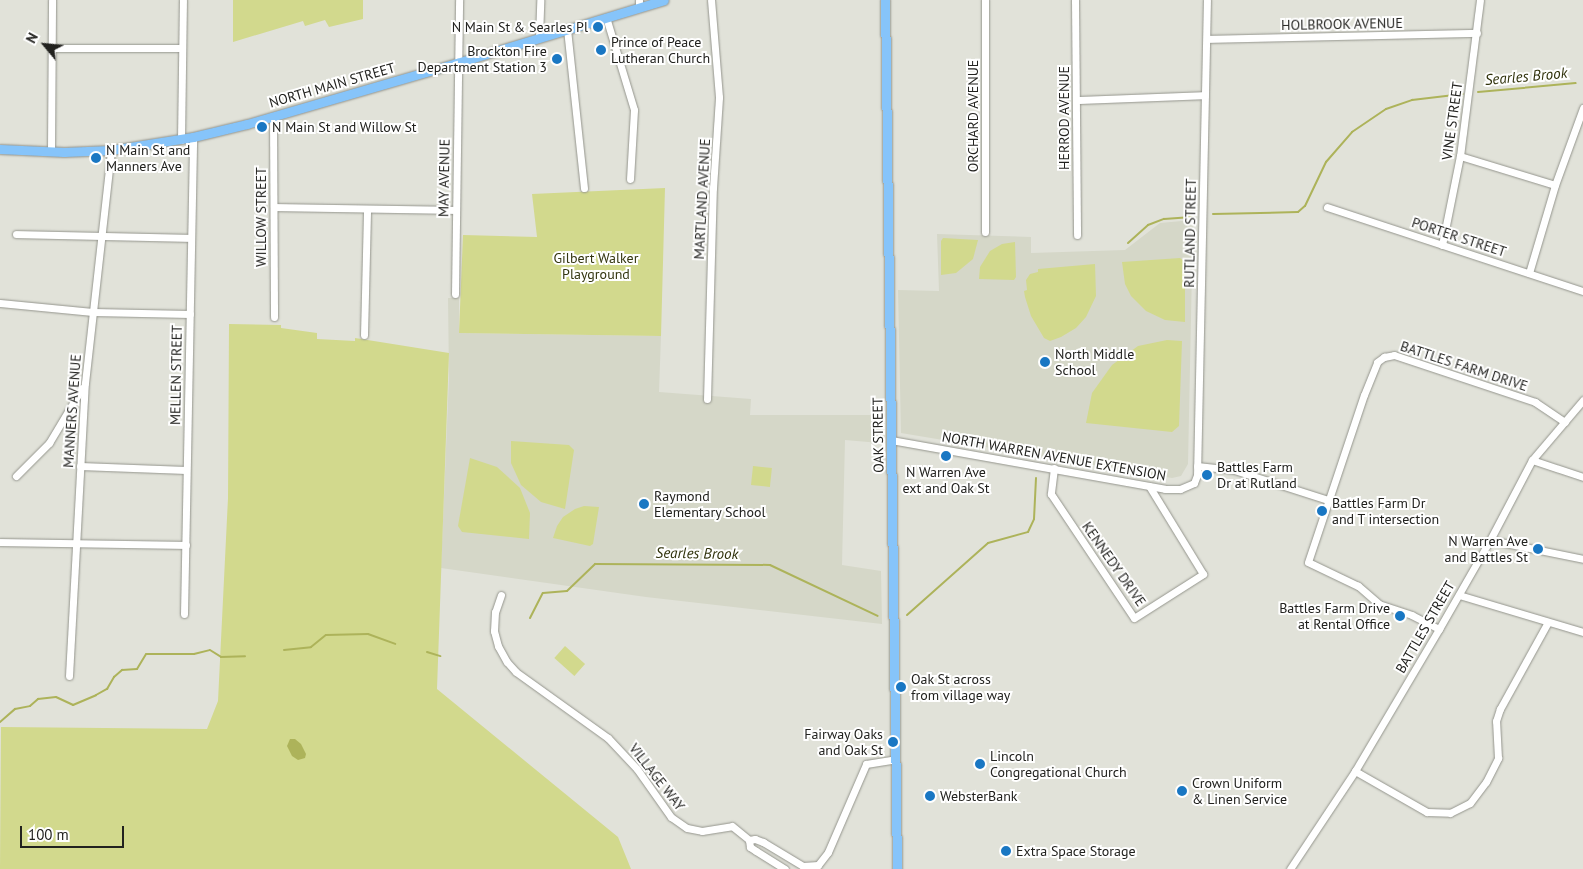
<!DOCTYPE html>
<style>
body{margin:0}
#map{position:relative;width:1583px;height:869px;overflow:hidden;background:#e1e2d9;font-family:"PT Sans",sans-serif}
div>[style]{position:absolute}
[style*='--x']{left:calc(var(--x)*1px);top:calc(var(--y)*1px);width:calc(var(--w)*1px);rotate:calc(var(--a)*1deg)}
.built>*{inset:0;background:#d5d7c8}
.green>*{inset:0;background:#d2d98d;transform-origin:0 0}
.water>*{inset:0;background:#adb35a}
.stream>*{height:2px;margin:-1px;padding:0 1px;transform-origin:1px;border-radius:1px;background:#adb35a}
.roads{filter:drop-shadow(0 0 1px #94958d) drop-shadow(0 0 1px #94958d)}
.minor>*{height:7px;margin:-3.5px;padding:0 3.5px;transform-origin:3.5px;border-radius:3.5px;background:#fff}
.major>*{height:9px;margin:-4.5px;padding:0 4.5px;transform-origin:4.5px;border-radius:4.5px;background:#86c4fa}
.dots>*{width:14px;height:14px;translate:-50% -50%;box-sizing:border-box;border:2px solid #fff;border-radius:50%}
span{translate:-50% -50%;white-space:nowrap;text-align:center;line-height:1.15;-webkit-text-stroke:4px #fff;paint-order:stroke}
.street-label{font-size:14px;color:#22221f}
.poi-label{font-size:14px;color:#22221f}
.right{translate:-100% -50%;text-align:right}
.left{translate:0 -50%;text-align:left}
.park-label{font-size:14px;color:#343610}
.water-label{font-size:15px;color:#2f310a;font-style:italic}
.north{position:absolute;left:20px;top:20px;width:50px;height:50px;-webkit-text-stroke:4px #fff;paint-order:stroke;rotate:298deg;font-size:14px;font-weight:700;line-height:20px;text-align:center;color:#22221f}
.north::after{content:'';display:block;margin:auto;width:18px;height:22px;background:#22221f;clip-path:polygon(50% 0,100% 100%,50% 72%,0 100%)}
.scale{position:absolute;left:20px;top:826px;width:104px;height:22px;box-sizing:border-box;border:2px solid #22221f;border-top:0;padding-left:6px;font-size:15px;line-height:18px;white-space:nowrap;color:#22221f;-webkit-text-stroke:4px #fff;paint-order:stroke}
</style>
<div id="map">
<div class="built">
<div style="clip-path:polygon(1193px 220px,1188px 464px,1181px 476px,1172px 478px,901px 433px,898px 290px,939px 291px,937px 234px,1031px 237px,1031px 253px,1125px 250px,1160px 223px)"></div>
<div style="clip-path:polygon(448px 298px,459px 298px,459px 333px,661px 336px,659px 392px,751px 399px,750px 415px,881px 415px,880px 443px,845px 440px,842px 565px,881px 571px,882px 624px,646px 597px,441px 568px,449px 377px)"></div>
</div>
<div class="green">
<div style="clip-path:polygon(233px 0,363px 0,363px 19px,329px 27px,325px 20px,305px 26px,303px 21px,233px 42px)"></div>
<div style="clip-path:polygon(665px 188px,661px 336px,459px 333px,463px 235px,537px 237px,532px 194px)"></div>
<div style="clip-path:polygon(943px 238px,978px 240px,973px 259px,956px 273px,941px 275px,941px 241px)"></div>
<div style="clip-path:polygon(1015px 242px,1016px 277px,1014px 280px,979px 279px,980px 267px,990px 251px,1002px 244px)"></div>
<div style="clip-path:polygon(1180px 258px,1185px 262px,1185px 322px,1165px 320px,1146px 311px,1131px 296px,1125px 284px,1122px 262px)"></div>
<div style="clip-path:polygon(1095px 264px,1096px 296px,1086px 317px,1076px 328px,1061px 337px,1050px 341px,1044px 338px,1031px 316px,1025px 297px,1024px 291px,1027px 290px,1026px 280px,1030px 274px,1038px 272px,1038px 269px)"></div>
<div style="clip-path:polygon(229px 324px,281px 325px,281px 328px,317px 333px,317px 339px,355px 341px,355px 338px,449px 353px,437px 689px,618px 837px,631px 869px,0 869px,1px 727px,207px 729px,218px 701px,228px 498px)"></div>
<div style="clip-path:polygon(1167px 340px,1182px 341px,1179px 426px,1172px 432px,1086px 423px,1092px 393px,1112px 365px,1138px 346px)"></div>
<div style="clip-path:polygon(511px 441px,569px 445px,574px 450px,565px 509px,541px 502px,521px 485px,511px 463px)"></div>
<div style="clip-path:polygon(470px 458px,497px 467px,520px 488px,530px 513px,529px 539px,462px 532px,458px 526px)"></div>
<div style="left:753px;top:466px;width:19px;height:19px;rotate:6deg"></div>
<div style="clip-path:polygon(584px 506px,599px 507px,593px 544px,590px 546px,553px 538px,557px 526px,563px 517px,575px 509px)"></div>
<div style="left:565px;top:646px;width:27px;height:16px;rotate:42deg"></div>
</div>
<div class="water">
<div style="clip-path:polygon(290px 739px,295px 739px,301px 744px,306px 754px,305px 758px,298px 760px,292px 756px,287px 746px)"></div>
</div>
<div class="stream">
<div style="--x:1478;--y:92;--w:98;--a:-5.2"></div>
<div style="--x:1213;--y:214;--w:85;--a:-1.3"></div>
<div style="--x:1298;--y:212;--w:9;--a:-41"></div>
<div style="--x:1305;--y:206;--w:49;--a:-64.5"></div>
<div style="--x:1326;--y:162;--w:40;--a:-49"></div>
<div style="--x:1352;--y:132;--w:41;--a:-34.1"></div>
<div style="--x:1386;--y:109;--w:28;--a:-19"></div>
<div style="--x:1412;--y:100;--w:51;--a:-6.7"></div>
<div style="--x:1128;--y:243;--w:27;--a:-42"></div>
<div style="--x:1148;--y:225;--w:17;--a:-21"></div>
<div style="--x:1164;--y:219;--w:28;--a:-4"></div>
<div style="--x:907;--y:615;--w:108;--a:-41.6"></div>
<div style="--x:988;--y:543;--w:41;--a:-15.4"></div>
<div style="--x:1028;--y:532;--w:14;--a:-65"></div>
<div style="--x:1034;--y:519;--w:41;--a:-87.2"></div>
<div style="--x:530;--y:618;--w:28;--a:-63"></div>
<div style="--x:543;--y:593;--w:24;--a:-5"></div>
<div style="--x:567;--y:591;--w:39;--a:-44"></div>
<div style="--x:595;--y:564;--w:175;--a:0.3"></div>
<div style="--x:770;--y:565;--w:119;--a:25.3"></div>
<div style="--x:284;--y:650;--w:27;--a:-6"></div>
<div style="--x:311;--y:647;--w:19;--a:-39"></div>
<div style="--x:326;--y:635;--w:42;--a:-1.4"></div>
<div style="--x:368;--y:634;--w:29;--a:20"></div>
<div style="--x:427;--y:652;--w:14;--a:17"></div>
<div style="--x:0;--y:722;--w:20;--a:-41"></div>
<div style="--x:15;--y:709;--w:15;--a:-11"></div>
<div style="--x:30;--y:706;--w:11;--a:-41"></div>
<div style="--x:38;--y:699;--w:18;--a:-6"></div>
<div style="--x:56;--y:697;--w:19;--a:25"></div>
<div style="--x:73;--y:705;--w:25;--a:-23"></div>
<div style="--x:96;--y:695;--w:13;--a:-29"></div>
<div style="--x:107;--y:689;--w:14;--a:-60"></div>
<div style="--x:114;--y:677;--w:11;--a:-41"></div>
<div style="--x:122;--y:670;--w:15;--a:-4"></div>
<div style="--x:137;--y:669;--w:17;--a:-59"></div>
<div style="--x:146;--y:654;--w:48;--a:0"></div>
<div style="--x:194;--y:654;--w:16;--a:-14"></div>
<div style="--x:210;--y:650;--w:13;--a:32"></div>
<div style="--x:221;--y:657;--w:24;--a:-2"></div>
</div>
<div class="roads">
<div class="minor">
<div style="--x:639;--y:0;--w:8;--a:90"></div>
<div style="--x:985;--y:0;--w:232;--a:90"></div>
<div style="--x:1075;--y:0;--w:235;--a:89.5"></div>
<div style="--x:606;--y:17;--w:97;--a:73.2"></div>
<div style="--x:634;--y:110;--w:69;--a:93.3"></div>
<div style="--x:567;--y:29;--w:160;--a:83.9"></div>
<div style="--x:539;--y:38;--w:38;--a:-88"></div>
<div style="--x:1207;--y:39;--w:270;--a:-1.3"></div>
<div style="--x:52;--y:48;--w:130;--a:0"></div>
<div style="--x:1076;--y:100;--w:129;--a:-2.2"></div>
<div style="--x:273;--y:116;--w:201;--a:89.7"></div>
<div style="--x:181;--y:140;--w:140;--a:-89.2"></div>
<div style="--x:51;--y:151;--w:151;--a:-89.6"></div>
<div style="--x:1460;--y:156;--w:99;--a:17"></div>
<div style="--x:275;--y:207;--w:181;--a:0.9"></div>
<div style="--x:1327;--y:207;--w:269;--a:18.2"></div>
<div style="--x:16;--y:234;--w:175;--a:1.3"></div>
<div style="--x:1442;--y:245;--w:91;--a:-78.6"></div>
<div style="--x:1460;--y:156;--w:157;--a:-82.7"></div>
<div style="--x:1529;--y:273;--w:92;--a:-73.5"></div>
<div style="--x:1555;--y:185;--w:82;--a:-70"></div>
<div style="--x:455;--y:294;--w:294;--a:-89.2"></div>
<div style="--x:0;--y:303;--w:93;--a:5.5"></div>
<div style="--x:93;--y:312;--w:97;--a:1.2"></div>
<div style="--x:364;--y:335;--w:126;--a:-88.6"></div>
<div style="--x:707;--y:399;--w:211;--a:-88.4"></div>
<div style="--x:713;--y:188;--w:91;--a:-86.2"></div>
<div style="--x:719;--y:97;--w:97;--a:-94.7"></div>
<div style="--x:891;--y:440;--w:278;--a:10.1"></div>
<div style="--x:1165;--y:489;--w:15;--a:0"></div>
<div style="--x:1180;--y:489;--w:15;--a:-23"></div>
<div style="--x:1194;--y:483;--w:9;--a:-69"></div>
<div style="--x:1197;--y:475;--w:475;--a:-88.8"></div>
<div style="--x:1532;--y:460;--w:54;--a:18.4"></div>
<div style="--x:80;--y:466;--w:106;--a:2.2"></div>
<div style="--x:1197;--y:466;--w:37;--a:6"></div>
<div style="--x:1234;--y:470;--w:99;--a:17.7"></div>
<div style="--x:1054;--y:468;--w:26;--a:97"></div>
<div style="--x:1051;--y:494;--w:149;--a:56.2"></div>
<div style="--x:1134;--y:618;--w:82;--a:-32.5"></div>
<div style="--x:1203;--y:574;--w:103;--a:-121.5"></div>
<div style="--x:16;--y:476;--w:47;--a:-45"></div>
<div style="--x:49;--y:443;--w:64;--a:-59"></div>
<div style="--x:1490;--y:540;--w:95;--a:11.5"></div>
<div style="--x:0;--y:542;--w:186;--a:0.9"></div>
<div style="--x:501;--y:595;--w:18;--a:109"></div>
<div style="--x:495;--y:612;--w:19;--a:93"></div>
<div style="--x:494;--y:631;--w:16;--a:75"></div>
<div style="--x:498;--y:646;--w:18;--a:61"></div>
<div style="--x:507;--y:662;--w:13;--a:48"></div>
<div style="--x:516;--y:672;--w:113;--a:35.7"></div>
<div style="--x:608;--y:738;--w:42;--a:46.9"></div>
<div style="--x:637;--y:769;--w:59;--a:54.7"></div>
<div style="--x:671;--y:817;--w:19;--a:35"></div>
<div style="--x:687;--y:828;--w:15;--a:11"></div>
<div style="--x:702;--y:831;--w:30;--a:-9"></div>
<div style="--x:732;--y:826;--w:22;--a:39"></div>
<div style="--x:749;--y:840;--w:6;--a:-9"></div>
<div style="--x:755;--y:839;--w:9;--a:21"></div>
<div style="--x:763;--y:842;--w:47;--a:31"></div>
<div style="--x:803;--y:866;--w:15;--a:-4"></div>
<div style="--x:818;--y:865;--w:16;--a:-52"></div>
<div style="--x:828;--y:852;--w:96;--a:-66.6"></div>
<div style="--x:866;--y:764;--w:30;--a:-9"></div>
<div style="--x:1459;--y:595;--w:129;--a:16.6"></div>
<div style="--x:184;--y:614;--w:477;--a:-88.9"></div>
<div style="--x:1439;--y:629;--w:30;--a:-153"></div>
<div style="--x:1412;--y:615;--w:35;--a:-162"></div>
<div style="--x:1379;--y:604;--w:28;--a:-139"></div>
<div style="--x:1358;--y:586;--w:55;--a:-154.4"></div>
<div style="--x:1308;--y:562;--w:176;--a:-71.5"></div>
<div style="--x:1364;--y:395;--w:35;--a:-68"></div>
<div style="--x:1377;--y:362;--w:9;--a:-36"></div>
<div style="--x:1384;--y:357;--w:10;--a:-11"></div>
<div style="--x:1394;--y:355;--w:149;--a:18.4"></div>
<div style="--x:1535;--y:402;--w:36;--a:34"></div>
<div style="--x:69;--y:676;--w:293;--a:-86.9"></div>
<div style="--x:85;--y:383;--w:234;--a:-83.6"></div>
<div style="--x:1355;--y:771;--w:83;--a:29.7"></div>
<div style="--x:1427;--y:812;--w:23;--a:2"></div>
<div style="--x:1450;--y:813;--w:22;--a:-27"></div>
<div style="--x:1470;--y:803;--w:26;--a:-53"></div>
<div style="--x:1486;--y:782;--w:27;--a:-63"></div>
<div style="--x:1498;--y:758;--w:37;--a:-93"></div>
<div style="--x:1496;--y:721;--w:13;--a:-72"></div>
<div style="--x:1500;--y:709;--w:99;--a:-61.1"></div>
<div style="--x:749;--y:840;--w:7;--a:82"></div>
<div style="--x:750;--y:847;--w:7;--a:34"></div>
<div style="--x:756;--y:851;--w:34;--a:32"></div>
<div style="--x:1290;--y:869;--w:118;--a:-56.4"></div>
<div style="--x:1355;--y:771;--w:165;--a:-59.4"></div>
<div style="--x:1439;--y:629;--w:103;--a:-60.2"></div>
<div style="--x:1490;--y:540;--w:90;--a:-62.3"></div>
<div style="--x:1532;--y:460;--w:79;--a:-49.6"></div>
</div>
<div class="major">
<div style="--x:885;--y:0;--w:869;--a:89.21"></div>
<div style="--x:0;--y:149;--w:64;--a:2.7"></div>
<div style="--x:64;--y:152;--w:47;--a:-2.4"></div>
<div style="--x:111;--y:150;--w:83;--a:-9"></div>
<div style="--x:193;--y:137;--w:56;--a:-13.5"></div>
<div style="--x:247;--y:124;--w:219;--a:-16.2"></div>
<div style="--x:457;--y:63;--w:216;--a:-16.9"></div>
</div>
</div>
<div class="dots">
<div style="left:598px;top:27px;background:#1977c3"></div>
<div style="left:601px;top:50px;background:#1977c3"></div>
<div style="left:557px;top:59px;background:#1977c3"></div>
<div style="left:262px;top:127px;background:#1977c3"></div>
<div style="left:96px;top:158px;background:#1977c3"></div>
<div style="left:1045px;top:362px;background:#1977c3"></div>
<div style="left:946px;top:456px;background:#1977c3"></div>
<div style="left:1207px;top:475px;background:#1977c3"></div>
<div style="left:644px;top:504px;background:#1977c3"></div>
<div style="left:1322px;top:511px;background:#1977c3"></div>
<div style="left:1538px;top:549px;background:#1977c3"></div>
<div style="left:1400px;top:616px;background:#1977c3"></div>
<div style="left:901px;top:687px;background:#1977c3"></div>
<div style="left:893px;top:742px;background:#1977c3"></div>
<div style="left:980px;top:764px;background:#1977c3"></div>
<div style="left:1182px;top:791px;background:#1977c3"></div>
<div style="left:930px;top:796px;background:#1977c3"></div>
<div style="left:1006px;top:851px;background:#1977c3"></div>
</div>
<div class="street-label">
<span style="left:1342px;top:24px;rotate:-1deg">HOLBROOK AVENUE</span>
<span style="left:332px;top:85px;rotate:-16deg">NORTH MAIN STREET</span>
<span style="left:973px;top:116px;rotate:-90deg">ORCHARD AVENUE</span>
<span style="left:1064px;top:118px;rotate:-90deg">HERROD AVENUE</span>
<span style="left:1452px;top:121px;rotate:-82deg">VINE STREET</span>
<span style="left:444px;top:178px;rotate:-89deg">MAY AVENUE</span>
<span style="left:702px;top:199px;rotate:-87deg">MARTLAND AVENUE</span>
<span style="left:261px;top:217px;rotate:-90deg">WILLOW STREET</span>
<span style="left:1190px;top:233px;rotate:-89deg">RUTLAND STREET</span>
<span style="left:1459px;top:237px;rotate:18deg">PORTER STREET</span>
<span style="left:1464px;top:366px;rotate:18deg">BATTLES FARM DRIVE</span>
<span style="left:176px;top:375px;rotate:-89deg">MELLEN STREET</span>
<span style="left:72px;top:411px;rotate:-86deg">MANNERS AVENUE</span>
<span style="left:878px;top:435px;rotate:-91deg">OAK STREET</span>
<span style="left:1054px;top:456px;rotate:10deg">NORTH WARREN AVENUE EXTENSION</span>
<span style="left:1114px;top:564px;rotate:55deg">KENNEDY DRIVE</span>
<span style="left:1425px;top:627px;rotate:-60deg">BATTLES STREET</span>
<span style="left:657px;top:777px;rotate:52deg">VILLAGE WAY</span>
</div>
<div class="poi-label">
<span class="right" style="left:588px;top:27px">N Main St &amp; Searles Pl</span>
<span class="left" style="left:611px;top:50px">Prince of Peace<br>Lutheran Church</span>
<span class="right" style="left:547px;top:59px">Brockton Fire<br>Department Station 3</span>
<span class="left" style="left:272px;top:127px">N Main St and Willow St</span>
<span class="left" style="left:106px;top:158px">N Main St and<br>Manners Ave</span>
<span class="left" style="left:1055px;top:362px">North Middle<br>School</span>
<span class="left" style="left:1217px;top:475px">Battles Farm<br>Dr at Rutland</span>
<span style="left:946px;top:480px">N Warren Ave<br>ext and Oak St</span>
<span class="left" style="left:654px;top:504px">Raymond<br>Elementary School</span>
<span class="left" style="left:1332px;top:511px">Battles Farm Dr<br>and T intersection</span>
<span class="right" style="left:1528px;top:549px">N Warren Ave<br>and Battles St</span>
<span class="right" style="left:1390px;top:616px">Battles Farm Drive<br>at Rental Office</span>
<span class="left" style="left:911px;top:687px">Oak St across<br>from village way</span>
<span class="right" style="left:883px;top:742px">Fairway Oaks<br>and Oak St</span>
<span class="left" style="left:990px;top:764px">Lincoln<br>Congregational Church</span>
<span class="left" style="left:1192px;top:791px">Crown Uniform<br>&amp; Linen Service</span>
<span class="left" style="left:940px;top:796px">WebsterBank</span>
<span class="left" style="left:1016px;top:851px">Extra Space Storage</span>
</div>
<div class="park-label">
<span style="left:596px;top:266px">Gilbert Walker<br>Playground</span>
</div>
<div class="water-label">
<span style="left:1526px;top:76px;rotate:-5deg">Searles Brook</span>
<span style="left:697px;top:553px;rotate:1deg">Searles Brook</span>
</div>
<div class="north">N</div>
<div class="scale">100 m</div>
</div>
